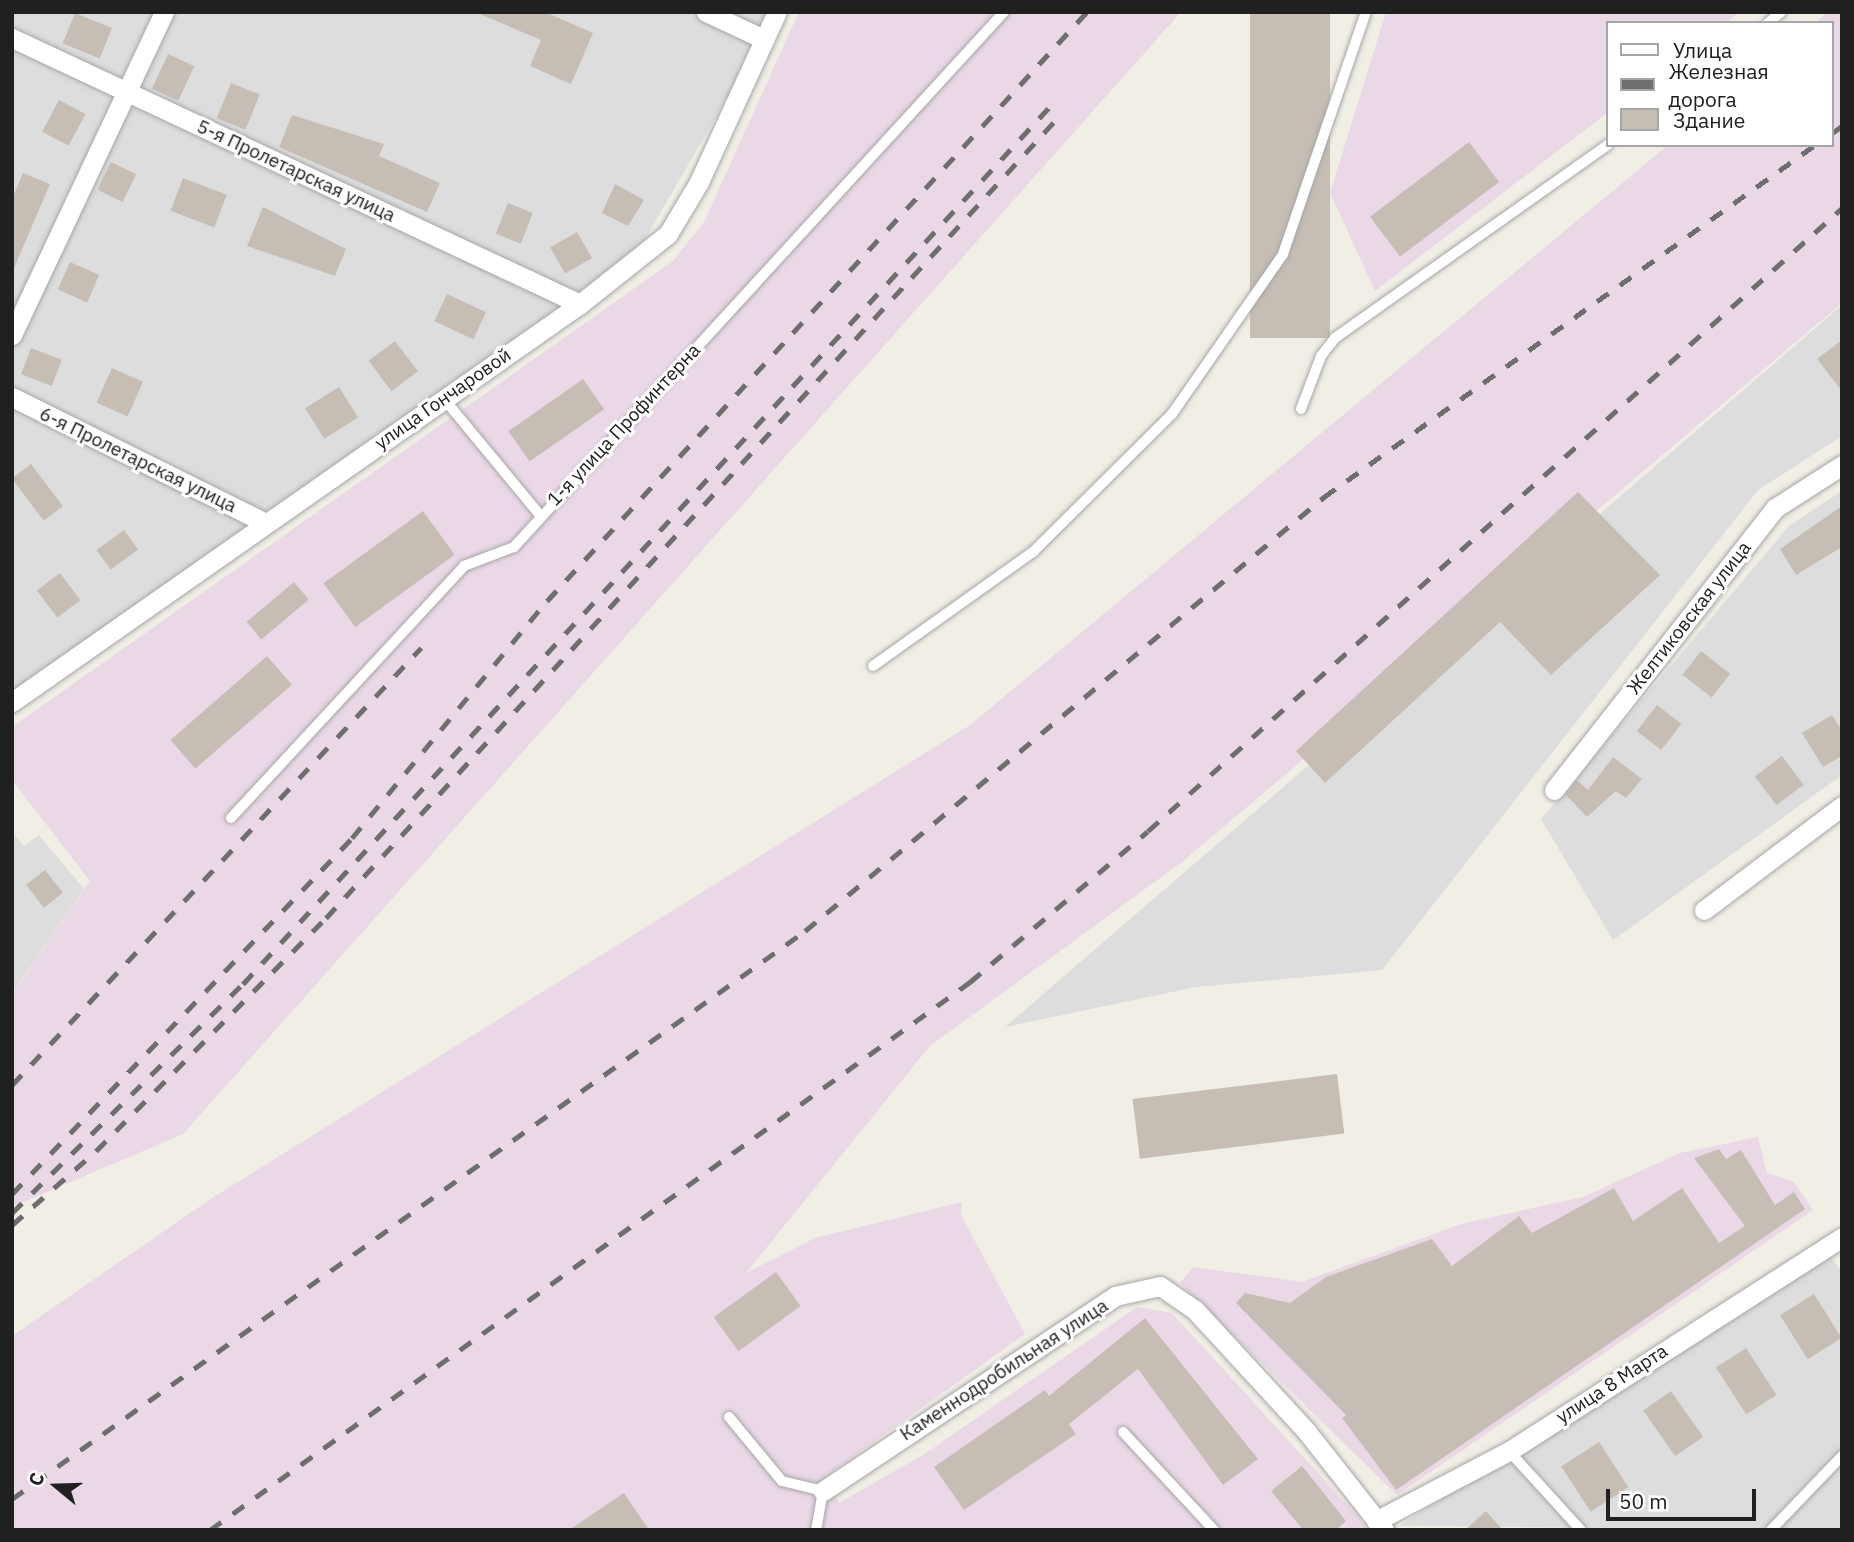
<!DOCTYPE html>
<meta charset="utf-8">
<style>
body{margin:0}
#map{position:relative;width:1854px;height:1542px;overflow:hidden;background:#f1eee6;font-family:"IBM Plex Sans",sans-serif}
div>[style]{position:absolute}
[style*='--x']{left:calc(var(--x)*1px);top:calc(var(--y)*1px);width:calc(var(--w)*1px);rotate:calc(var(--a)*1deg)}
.residential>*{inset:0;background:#dedddd}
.industrial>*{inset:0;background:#ebd8e7}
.building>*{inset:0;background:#c6beb5;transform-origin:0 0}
.roads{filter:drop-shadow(0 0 2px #a7a7a7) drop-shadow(0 0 2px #a7a7a7)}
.lane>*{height:10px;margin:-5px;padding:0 5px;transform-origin:5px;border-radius:5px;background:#fff}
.street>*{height:19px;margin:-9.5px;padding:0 9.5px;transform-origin:9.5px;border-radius:9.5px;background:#fff}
.rail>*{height:5px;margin-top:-2.5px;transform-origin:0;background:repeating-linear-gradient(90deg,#6e6e6e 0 14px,transparent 0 28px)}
span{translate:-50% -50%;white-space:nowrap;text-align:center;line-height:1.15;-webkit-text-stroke:6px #fff;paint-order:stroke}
.street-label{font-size:19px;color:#202020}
.frame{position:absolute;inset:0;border:14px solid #202020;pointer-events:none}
.legend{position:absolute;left:1606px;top:21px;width:228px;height:126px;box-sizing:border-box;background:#fff;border:2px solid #a6a6a6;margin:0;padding:9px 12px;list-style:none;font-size:21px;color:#202020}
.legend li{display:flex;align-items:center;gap:14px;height:35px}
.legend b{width:35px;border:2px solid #a6a6a6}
.north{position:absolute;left:21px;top:1451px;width:70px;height:70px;-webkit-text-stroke:5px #fff;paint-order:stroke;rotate:289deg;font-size:19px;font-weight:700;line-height:28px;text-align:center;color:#202020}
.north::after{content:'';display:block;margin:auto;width:24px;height:32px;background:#202020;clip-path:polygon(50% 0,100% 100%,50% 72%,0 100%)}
.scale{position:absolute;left:1606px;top:1489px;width:150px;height:32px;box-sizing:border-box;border:4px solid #202020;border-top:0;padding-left:9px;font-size:21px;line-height:24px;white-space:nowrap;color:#202020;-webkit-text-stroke:5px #fff;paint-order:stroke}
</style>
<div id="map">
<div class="residential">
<div style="clip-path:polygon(12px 12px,777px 12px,644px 241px,576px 302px,12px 702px)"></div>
<div style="clip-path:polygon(1842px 305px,1842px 436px,1758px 490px,1382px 970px,1196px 987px,1005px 1027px)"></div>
<div style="clip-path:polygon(1842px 491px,1842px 775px,1613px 940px,1541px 819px,1789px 526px)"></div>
<div style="clip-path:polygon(12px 831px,24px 846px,39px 835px,84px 889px,12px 994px)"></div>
<div style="clip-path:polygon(1827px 1251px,1842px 1272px,1842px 1530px,1399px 1526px)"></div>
</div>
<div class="industrial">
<div style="clip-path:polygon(799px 12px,1181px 12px,183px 1134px,12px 1207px,12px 995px,90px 881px,12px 780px,12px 727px,673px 261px,704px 222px)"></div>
<div style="clip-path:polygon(1386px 12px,1739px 12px,1726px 23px,1607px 23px,1607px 113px,1375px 291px,1330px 193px)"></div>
<div style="clip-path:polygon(1828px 12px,1842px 12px,1842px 303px,1182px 862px,930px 1046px,746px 1273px,815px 1238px,962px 1202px,961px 1215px,1025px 1334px,825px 1477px,839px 1503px,923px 1455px,1137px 1307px,1172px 1313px,1370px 1530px,12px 1530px,12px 1336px,209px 1200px,970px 725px,1668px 145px,1831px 145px,1831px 23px,1815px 23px)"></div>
<div style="clip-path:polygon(1758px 1137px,1767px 1173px,1794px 1182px,1813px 1210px,1397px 1495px,1180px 1283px,1193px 1267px,1302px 1282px,1461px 1224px,1583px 1197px,1680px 1153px)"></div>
</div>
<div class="building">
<div style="clip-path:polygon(475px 12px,545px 12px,593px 33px,571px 84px,530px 66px,541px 40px)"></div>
<div style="left:1250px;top:12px;width:80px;height:326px"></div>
<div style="left:75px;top:13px;width:40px;height:33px;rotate:22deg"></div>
<div style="left:168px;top:54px;width:29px;height:38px;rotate:25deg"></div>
<div style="left:231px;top:83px;width:31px;height:38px;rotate:22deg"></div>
<div style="left:59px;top:100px;width:30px;height:36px;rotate:28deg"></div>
<div style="clip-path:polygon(292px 115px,384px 144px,379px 156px,440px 183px,427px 212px,279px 147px)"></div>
<div style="left:1469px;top:142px;width:50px;height:124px;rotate:53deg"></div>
<div style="left:111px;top:162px;width:28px;height:31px;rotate:26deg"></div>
<div style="clip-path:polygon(23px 173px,50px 184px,12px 273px,12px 199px)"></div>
<div style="left:183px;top:178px;width:47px;height:35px;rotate:21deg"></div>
<div style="clip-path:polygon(615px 184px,644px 200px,628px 226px,602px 213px)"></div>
<div style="left:508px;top:203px;width:27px;height:33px;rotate:22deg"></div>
<div style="clip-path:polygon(263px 207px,346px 249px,335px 276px,247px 246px)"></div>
<div style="left:577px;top:232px;width:30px;height:31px;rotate:60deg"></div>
<div style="left:70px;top:262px;width:32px;height:30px;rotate:24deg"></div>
<div style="left:447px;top:294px;width:43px;height:30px;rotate:25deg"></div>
<div style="clip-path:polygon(1842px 340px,1842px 391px,1817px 359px)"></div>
<div style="left:395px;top:341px;width:38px;height:33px;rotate:53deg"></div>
<div style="left:31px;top:348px;width:33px;height:28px;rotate:21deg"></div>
<div style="left:112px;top:368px;width:34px;height:38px;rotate:24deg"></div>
<div style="left:583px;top:379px;width:37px;height:91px;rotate:55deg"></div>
<div style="left:339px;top:387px;width:36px;height:40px;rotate:58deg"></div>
<div style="left:31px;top:464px;width:53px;height:24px;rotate:53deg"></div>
<div style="clip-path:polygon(1578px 492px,1660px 575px,1551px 675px,1500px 622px,1325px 783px,1296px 751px)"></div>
<div style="clip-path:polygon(1842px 506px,1842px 547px,1796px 575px,1780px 549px)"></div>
<div style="left:423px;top:511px;width:54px;height:123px;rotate:54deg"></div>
<div style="left:124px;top:530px;width:24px;height:34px;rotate:54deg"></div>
<div style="left:60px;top:573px;width:34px;height:29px;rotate:53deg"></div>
<div style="left:294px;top:582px;width:23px;height:62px;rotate:50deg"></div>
<div style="left:1701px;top:651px;width:37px;height:30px;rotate:38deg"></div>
<div style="left:267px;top:656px;width:38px;height:128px;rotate:49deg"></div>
<div style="left:1657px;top:705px;width:31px;height:33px;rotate:38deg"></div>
<div style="clip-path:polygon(1832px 715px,1842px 731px,1842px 756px,1823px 767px,1802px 733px)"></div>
<div style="left:1782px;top:756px;width:36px;height:34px;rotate:53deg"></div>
<div style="clip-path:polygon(1613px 757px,1642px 779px,1626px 798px,1616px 791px,1587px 817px,1566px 795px,1577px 780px,1588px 790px)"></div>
<div style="left:45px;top:870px;width:29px;height:24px;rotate:52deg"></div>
<div style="left:1337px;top:1074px;width:60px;height:206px;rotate:83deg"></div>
<div style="clip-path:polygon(1719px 1149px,1726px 1159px,1741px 1150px,1775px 1205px,1794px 1192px,1805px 1209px,1396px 1490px,1342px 1418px,1346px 1415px,1236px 1303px,1245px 1293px,1290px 1303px,1326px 1277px,1432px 1239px,1452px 1266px,1519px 1216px,1532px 1233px,1614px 1188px,1633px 1221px,1682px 1188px,1719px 1243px,1745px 1226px,1694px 1158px)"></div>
<div style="left:776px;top:1272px;width:42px;height:77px;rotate:54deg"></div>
<div style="left:1814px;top:1294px;width:52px;height:40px;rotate:58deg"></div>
<div style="clip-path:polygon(1145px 1318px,1258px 1459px,1223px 1485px,1138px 1369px,1069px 1424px,1076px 1434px,964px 1510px,934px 1467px,1045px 1390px,1049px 1396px)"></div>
<div style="left:1746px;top:1348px;width:56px;height:36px;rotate:57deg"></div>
<div style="left:1671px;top:1391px;width:56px;height:34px;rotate:55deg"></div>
<div style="left:1599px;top:1442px;width:54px;height:45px;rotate:57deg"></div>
<div style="clip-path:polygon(1302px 1466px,1346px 1521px,1336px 1530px,1303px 1530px,1271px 1491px)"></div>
<div style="clip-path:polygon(624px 1493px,649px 1530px,569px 1530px)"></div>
<div style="clip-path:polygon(1486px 1511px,1503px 1530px,1465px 1530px)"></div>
</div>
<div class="roads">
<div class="lane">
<div style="--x:1768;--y:23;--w:17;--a:-40"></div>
<div style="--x:444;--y:399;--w:151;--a:50.4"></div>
<div style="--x:1301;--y:409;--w:57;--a:-69.3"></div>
<div style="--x:1321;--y:356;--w:23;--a:-52"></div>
<div style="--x:1335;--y:338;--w:334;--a:-35.3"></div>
<div style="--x:873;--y:666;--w:198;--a:-35.5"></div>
<div style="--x:1034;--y:551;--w:194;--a:-44.8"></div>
<div style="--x:1172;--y:414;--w:195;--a:-55.2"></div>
<div style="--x:1283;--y:254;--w:256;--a:-71.1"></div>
<div style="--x:231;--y:818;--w:343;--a:-47.2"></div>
<div style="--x:464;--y:566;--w:53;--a:-20.8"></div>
<div style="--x:514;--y:547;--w:725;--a:-47.51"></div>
<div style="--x:729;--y:1417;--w:83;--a:50.4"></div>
<div style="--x:782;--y:1481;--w:42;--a:13.7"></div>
<div style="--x:823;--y:1491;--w:40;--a:100"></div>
<div style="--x:1123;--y:1432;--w:134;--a:47.1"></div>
<div style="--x:1509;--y:1451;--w:107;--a:47.7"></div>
<div style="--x:1771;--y:1530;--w:103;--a:-46.2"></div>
</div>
<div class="street">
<div style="--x:706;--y:12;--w:64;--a:25"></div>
<div style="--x:12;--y:38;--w:627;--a:25.09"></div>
<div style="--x:12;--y:335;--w:357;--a:-64.8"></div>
<div style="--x:12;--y:397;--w:281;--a:26.4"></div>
<div style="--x:12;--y:702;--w:694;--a:-35.02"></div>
<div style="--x:580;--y:304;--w:112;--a:-38.5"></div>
<div style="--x:668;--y:234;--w:61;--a:-59.2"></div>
<div style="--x:699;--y:182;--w:187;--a:-65.4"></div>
<div style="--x:1554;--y:790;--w:358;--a:-51.9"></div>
<div style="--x:1775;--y:508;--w:80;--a:-32.7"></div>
<div style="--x:1704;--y:910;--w:173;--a:-37"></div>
<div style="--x:823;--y:1491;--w:351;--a:-33.7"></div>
<div style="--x:1115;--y:1296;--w:46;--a:-12.5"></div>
<div style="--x:1160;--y:1286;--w:42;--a:34.4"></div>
<div style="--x:1195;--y:1310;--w:166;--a:47.4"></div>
<div style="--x:1307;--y:1432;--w:125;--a:51.8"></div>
<div style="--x:1376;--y:1521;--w:150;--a:-27.8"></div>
<div style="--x:1509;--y:1451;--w:396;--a:-32.7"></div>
</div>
</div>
<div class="rail">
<div style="--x:1831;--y:134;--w:14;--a:-36"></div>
<div style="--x:12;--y:1085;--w:599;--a:-46.9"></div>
<div style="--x:12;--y:1194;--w:492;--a:-46.3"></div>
<div style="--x:352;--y:838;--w:307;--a:-50.6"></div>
<div style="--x:547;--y:601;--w:799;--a:-47.49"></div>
<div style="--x:12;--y:1213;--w:325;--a:-44.8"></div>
<div style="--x:243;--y:984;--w:1201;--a:-47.4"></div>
<div style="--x:12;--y:1225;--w:112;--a:-41.4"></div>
<div style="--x:96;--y:1151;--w:327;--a:-45.4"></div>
<div style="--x:326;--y:918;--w:1092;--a:-47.56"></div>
<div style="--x:12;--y:1499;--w:975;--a:-35.61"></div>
<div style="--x:805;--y:931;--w:677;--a:-39.9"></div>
<div style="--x:1324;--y:497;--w:604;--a:-35.64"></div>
<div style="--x:210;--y:1530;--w:937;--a:-35.79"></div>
<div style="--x:970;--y:982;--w:233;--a:-40.3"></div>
<div style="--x:1148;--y:831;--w:933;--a:-41.91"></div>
</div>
<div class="street-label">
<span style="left:296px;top:171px;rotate:25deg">5-я Пролетарская улица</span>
<span style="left:443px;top:399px;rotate:-35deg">улица Гончаровой</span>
<span style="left:624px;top:425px;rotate:-47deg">1-я улица Профинтерна</span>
<span style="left:138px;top:460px;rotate:26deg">6-я Пролетарская улица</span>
<span style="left:1689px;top:618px;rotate:-52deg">Желтиковская улица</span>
<span style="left:1004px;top:1370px;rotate:-33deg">Каменнодробильная улица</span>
<span style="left:1612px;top:1384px;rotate:-33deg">улица 8 Марта</span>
</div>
<div class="frame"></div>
<ul class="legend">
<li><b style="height:9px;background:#fff"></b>Улица</li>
<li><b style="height:9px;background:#6e6e6e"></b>Железная дорога</li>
<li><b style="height:19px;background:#c6beb5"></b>Здание</li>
</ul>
<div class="north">С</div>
<div class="scale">50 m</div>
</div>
